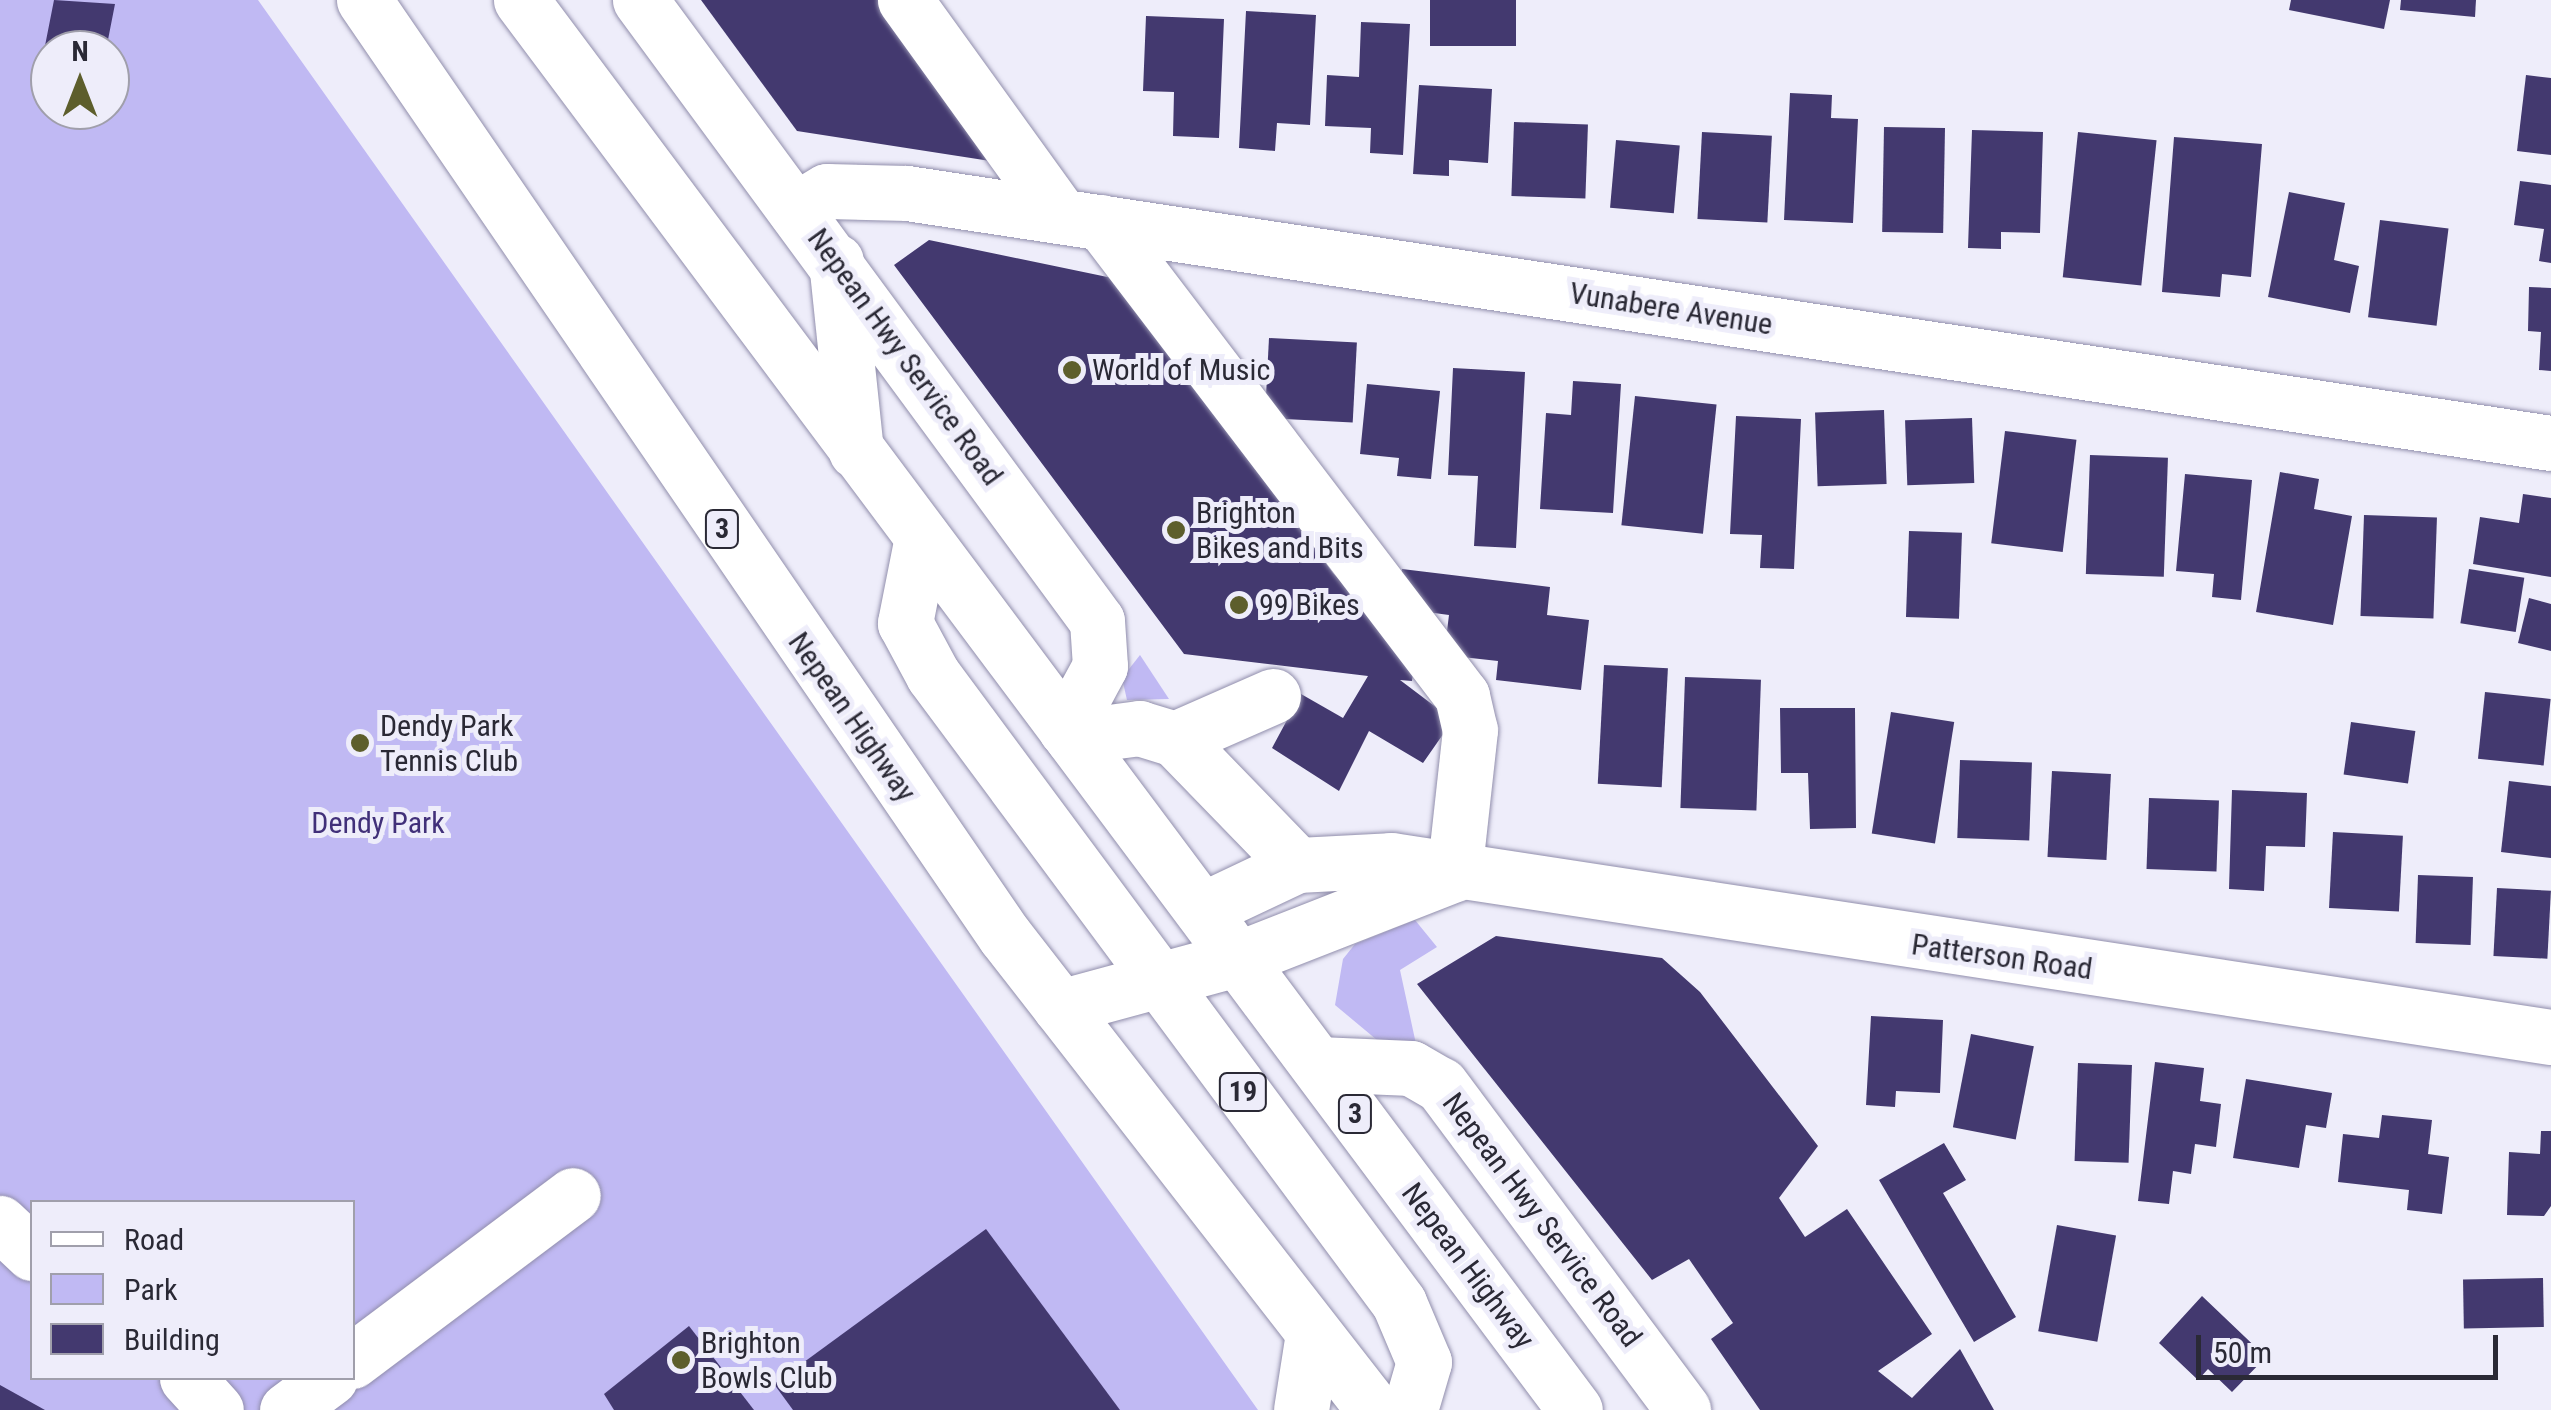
<!DOCTYPE html>
<style>
body{margin:0}
#map{position:relative;width:2551px;height:1410px;overflow:hidden;background:#eeedfa;font-family:"Roboto Condensed",sans-serif}
div>[style]{position:absolute}
[style*='--x']{left:calc(var(--x)*1px);top:calc(var(--y)*1px);width:calc(var(--w)*1px);rotate:calc(var(--a)*1deg)}
.green>*{inset:0;background:#c0b9f3}
.building>*{inset:0;background:#43396f;transform-origin:0 0}
.roads{filter:drop-shadow(0 0 2px #918eac) drop-shadow(0 0 2px #918eac)}
.minor>*{height:55px;margin:-27.5px;padding:0 27.5px;transform-origin:27.5px;border-radius:27.5px;background:#fff}
.major>*{height:55px;margin:-27.5px;padding:0 27.5px;transform-origin:27.5px;border-radius:27.5px;background:#fff}
.highway>*{height:55px;margin:-27.5px;padding:0 27.5px;transform-origin:27.5px;border-radius:27.5px;background:#fff}
.dots>*{width:28px;height:28px;translate:-50% -50%;box-sizing:border-box;border:5px solid #eeedfa;border-radius:50%}
span{translate:-50% -50%;white-space:nowrap;text-align:center;line-height:1.15;-webkit-text-stroke:10px #eeedfa;paint-order:stroke}
.shield-label span{padding:2px 8px;background:#eeedfa;border:2px solid;border-radius:8px;-webkit-text-stroke-width:0}
.shield-label{font-size:28px;color:#2a2935;font-weight:700}
.street-label{font-size:30px;color:#2a2935}
.poi-label{font-size:30px;color:#2a2935}
.left{translate:0 -50%;text-align:left}
.park-label{font-size:30px;color:#413079}
.legend{position:absolute;left:30px;top:1200px;width:325px;height:180px;box-sizing:border-box;background:#eeedfa;border:2px solid #a09fab;margin:0;padding:12px 18px;list-style:none;font-size:30px;color:#2a2935}
.legend li{display:flex;align-items:center;gap:20px;height:50px}
.legend b{width:50px;border:2px solid #a09fab}
.north{position:absolute;left:30px;top:30px;width:100px;height:100px;box-sizing:border-box;background:#eeedfa;border:2px solid #a09fab;border-radius:50%;rotate:0deg;font-size:28px;font-weight:700;line-height:40px;text-align:center;color:#2a2935}
.north::after{content:'';display:block;margin:auto;width:35px;height:45px;background:#5d5e2c;clip-path:polygon(50% 0,100% 100%,50% 72%,0 100%)}
.scale{position:absolute;left:2196px;top:1335px;width:302px;height:45px;box-sizing:border-box;border:5px solid #2a2935;border-top:0;padding-left:12px;font-size:30px;line-height:35px;white-space:nowrap;color:#2a2935;-webkit-text-stroke:8px #eeedfa;paint-order:stroke}
</style>
<div id="map">
<div class="green">
<div style="clip-path:polygon(evenodd,0 0,258px 0,1258px 1410px,0 1410px,0 0,50px 50px,110px 50px,110px 110px,50px 110px,50px 50px,0 0,32px 1202px,352px 1202px,352px 1378px,32px 1378px,32px 1202px)"></div>
<div style="clip-path:polygon(1140px 655px,1169px 699px,1127px 700px,1122px 678px)"></div>
<div style="clip-path:polygon(1415px 920px,1437px 947px,1400px 970px,1416px 1044px,1377px 1040px,1335px 1005px,1343px 959px,1355px 944px)"></div>
</div>
<div class="building">
<div style="clip-path:polygon(54px 0,115px 4px,106px 50px,50px 50px,42px 61px)"></div>
<div style="clip-path:polygon(701px 0,894px 0,1016px 165px,797px 131px)"></div>
<div style="left:1430px;top:0;width:86px;height:46px"></div>
<div style="clip-path:polygon(2291px 0,2390px 0,2384px 29px,2289px 10px)"></div>
<div style="clip-path:polygon(2401px 0,2476px 0,2475px 17px,2400px 10px)"></div>
<div style="clip-path:polygon(1246px 11px,1316px 15px,1310px 125px,1277px 123px,1275px 151px,1239px 148px)"></div>
<div style="clip-path:polygon(1146px 16px,1224px 19px,1219px 138px,1173px 136px,1174px 92px,1143px 91px)"></div>
<div style="clip-path:polygon(1361px 22px,1410px 24px,1403px 155px,1370px 153px,1371px 128px,1325px 126px,1327px 75px,1359px 77px)"></div>
<div style="clip-path:polygon(2526px 75px,2551px 78px,2551px 155px,2517px 151px)"></div>
<div style="clip-path:polygon(1419px 85px,1492px 89px,1488px 163px,1449px 160px,1449px 176px,1413px 174px)"></div>
<div style="clip-path:polygon(1790px 93px,1832px 95px,1831px 118px,1858px 119px,1853px 223px,1784px 220px)"></div>
<div style="left:1514px;top:122px;width:74px;height:74px;rotate:2deg"></div>
<div style="left:1884px;top:127px;width:61px;height:105px;rotate:1deg"></div>
<div style="clip-path:polygon(1972px 130px,2043px 132px,2040px 233px,2001px 232px,2001px 249px,1968px 248px)"></div>
<div style="left:1702px;top:132px;width:70px;height:87px;rotate:3deg"></div>
<div style="left:2078px;top:132px;width:79px;height:146px;rotate:6deg"></div>
<div style="clip-path:polygon(2174px 137px,2262px 144px,2251px 277px,2222px 274px,2220px 297px,2162px 292px)"></div>
<div style="left:1616px;top:140px;width:64px;height:68px;rotate:5deg"></div>
<div style="clip-path:polygon(2520px 181px,2551px 185px,2551px 263px,2539px 261px,2544px 229px,2514px 225px)"></div>
<div style="clip-path:polygon(2289px 192px,2345px 203px,2334px 260px,2359px 266px,2350px 313px,2268px 297px)"></div>
<div style="left:2380px;top:220px;width:69px;height:98px;rotate:7deg"></div>
<div style="clip-path:polygon(929px 240px,1117px 279px,1333px 573px,1415px 660px,1412px 681px,1400px 680px,1453px 720px,1423px 763px,1369px 731px,1339px 791px,1272px 748px,1301px 694px,1343px 718px,1368px 676px,1184px 654px,894px 265px)"></div>
<div style="clip-path:polygon(2529px 287px,2551px 288px,2551px 371px,2539px 370px,2541px 332px,2528px 331px)"></div>
<div style="left:1269px;top:338px;width:88px;height:80px;rotate:3deg"></div>
<div style="clip-path:polygon(1453px 368px,1525px 372px,1516px 548px,1474px 546px,1478px 476px,1448px 475px)"></div>
<div style="clip-path:polygon(1573px 381px,1621px 384px,1613px 513px,1540px 509px,1546px 413px,1571px 415px)"></div>
<div style="clip-path:polygon(1367px 384px,1440px 391px,1431px 479px,1397px 476px,1399px 458px,1360px 454px)"></div>
<div style="left:1635px;top:396px;width:82px;height:130px;rotate:6deg"></div>
<div style="left:1884px;top:410px;width:74px;height:69px;rotate:88deg"></div>
<div style="clip-path:polygon(1736px 416px,1801px 419px,1794px 569px,1760px 568px,1762px 535px,1730px 534px)"></div>
<div style="left:1972px;top:418px;width:65px;height:67px;rotate:88deg"></div>
<div style="left:2005px;top:431px;width:72px;height:113px;rotate:7deg"></div>
<div style="left:2090px;top:455px;width:78px;height:119px;rotate:2deg"></div>
<div style="clip-path:polygon(2280px 472px,2319px 479px,2314px 509px,2352px 516px,2333px 625px,2256px 612px)"></div>
<div style="clip-path:polygon(2185px 474px,2252px 480px,2241px 600px,2212px 597px,2214px 574px,2176px 571px)"></div>
<div style="clip-path:polygon(2523px 494px,2551px 498px,2551px 577px,2473px 564px,2480px 517px,2519px 523px)"></div>
<div style="left:2364px;top:515px;width:73px;height:101px;rotate:2deg"></div>
<div style="left:1909px;top:531px;width:53px;height:86px;rotate:2deg"></div>
<div style="clip-path:polygon(1402px 569px,1550px 587px,1547px 615px,1589px 620px,1581px 690px,1496px 680px,1498px 661px,1444px 655px,1449px 615px,1397px 608px)"></div>
<div style="left:2469px;top:569px;width:56px;height:55px;rotate:9deg"></div>
<div style="clip-path:polygon(2529px 598px,2551px 604px,2551px 651px,2518px 643px)"></div>
<div style="left:1604px;top:665px;width:64px;height:119px;rotate:3deg"></div>
<div style="left:1685px;top:677px;width:76px;height:131px;rotate:2deg"></div>
<div style="left:2485px;top:692px;width:66px;height:67px;rotate:6deg"></div>
<div style="clip-path:polygon(1780px 708px,1855px 708px,1856px 828px,1810px 829px,1808px 773px,1781px 773px)"></div>
<div style="left:1891px;top:712px;width:64px;height:123px;rotate:9deg"></div>
<div style="left:2351px;top:722px;width:65px;height:53px;rotate:8deg"></div>
<div style="left:1960px;top:760px;width:72px;height:78px;rotate:2deg"></div>
<div style="left:2052px;top:771px;width:59px;height:86px;rotate:3deg"></div>
<div style="clip-path:polygon(2509px 781px,2551px 786px,2551px 858px,2501px 852px)"></div>
<div style="clip-path:polygon(2232px 790px,2307px 793px,2305px 847px,2266px 846px,2264px 891px,2229px 889px)"></div>
<div style="left:2149px;top:798px;width:70px;height:71px;rotate:2deg"></div>
<div style="left:2333px;top:832px;width:70px;height:76px;rotate:3deg"></div>
<div style="left:2418px;top:875px;width:55px;height:68px;rotate:2deg"></div>
<div style="left:2497px;top:888px;width:54px;height:68px;rotate:3deg"></div>
<div style="clip-path:polygon(1496px 936px,1662px 958px,1700px 992px,1818px 1146px,1779px 1198px,1805px 1237px,1847px 1209px,1932px 1334px,1878px 1371px,1912px 1398px,1960px 1349px,1994px 1410px,1760px 1410px,1711px 1339px,1733px 1323px,1689px 1259px,1652px 1280px,1417px 984px)"></div>
<div style="clip-path:polygon(1871px 1016px,1943px 1020px,1940px 1093px,1896px 1091px,1895px 1107px,1866px 1105px)"></div>
<div style="left:1971px;top:1034px;width:64px;height:95px;rotate:11deg"></div>
<div style="clip-path:polygon(2155px 1062px,2204px 1068px,2200px 1101px,2221px 1104px,2216px 1147px,2195px 1144px,2191px 1174px,2173px 1171px,2169px 1204px,2138px 1201px)"></div>
<div style="left:2078px;top:1063px;width:54px;height:98px;rotate:2deg"></div>
<div style="clip-path:polygon(2246px 1079px,2332px 1093px,2326px 1128px,2306px 1125px,2299px 1168px,2233px 1158px)"></div>
<div style="clip-path:polygon(2382px 1115px,2432px 1120px,2428px 1154px,2449px 1157px,2442px 1214px,2407px 1210px,2409px 1190px,2338px 1182px,2343px 1134px,2379px 1138px)"></div>
<div style="clip-path:polygon(2541px 1131px,2551px 1131px,2551px 1206px,2544px 1216px,2507px 1215px,2509px 1152px,2540px 1154px)"></div>
<div style="clip-path:polygon(1944px 1143px,1966px 1180px,1943px 1193px,2016px 1317px,1974px 1342px,1879px 1180px)"></div>
<div style="left:2057px;top:1225px;width:60px;height:108px;rotate:10deg"></div>
<div style="clip-path:polygon(986px 1229px,1120px 1410px,793px 1410px,774px 1384px)"></div>
<div style="left:2543px;top:1278px;width:49px;height:80px;rotate:89deg"></div>
<div style="clip-path:polygon(2202px 1296px,2266px 1357px,2232px 1392px,2208px 1369px,2198px 1380px,2159px 1343px)"></div>
<div style="clip-path:polygon(689px 1326px,754px 1410px,614px 1410px,604px 1394px)"></div>
<div style="clip-path:polygon(0 1385px,45px 1410px,0 1410px)"></div>
</div>
<div class="roads">
<div class="minor">
<div style="--x:640;--y:0;--w:771;--a:53.65"></div>
<div style="--x:1097;--y:621;--w:45;--a:86.2"></div>
<div style="--x:1100;--y:666;--w:72;--a:118.4"></div>
<div style="--x:905;--y:0;--w:266;--a:54.2"></div>
<div style="--x:795;--y:210;--w:37;--a:-31"></div>
<div style="--x:827;--y:191;--w:80;--a:1.4"></div>
<div style="--x:907;--y:193;--w:1663;--a:8.65"></div>
<div style="--x:1101;--y:222;--w:596;--a:52.71"></div>
<div style="--x:1462;--y:696;--w:35;--a:77"></div>
<div style="--x:1470;--y:730;--w:145;--a:96.3"></div>
<div style="--x:836;--y:261;--w:191;--a:84"></div>
<div style="--x:1072;--y:737;--w:68;--a:-7.7"></div>
<div style="--x:1139;--y:728;--w:38;--a:17"></div>
<div style="--x:1175;--y:739;--w:175;--a:45.9"></div>
<div style="--x:1175;--y:739;--w:107;--a:-23.7"></div>
<div style="--x:1202;--y:910;--w:105;--a:-25.3"></div>
<div style="--x:1297;--y:865;--w:94;--a:-3"></div>
<div style="--x:1391;--y:860;--w:1173;--a:8.68"></div>
<div style="--x:1240;--y:958;--w:230;--a:-21.4"></div>
<div style="--x:1318;--y:1064;--w:93;--a:2.5"></div>
<div style="--x:1411;--y:1068;--w:34;--a:30"></div>
<div style="--x:1441;--y:1085;--w:405;--a:53.3"></div>
<div style="--x:0;--y:1223;--w:44;--a:43.2"></div>
<div style="--x:352;--y:1361;--w:276;--a:-36.9"></div>
<div style="--x:187;--y:1378;--w:43;--a:47.8"></div>
<div style="--x:287;--y:1410;--w:54;--a:-36.7"></div>
</div>
<div class="major">
<div style="--x:1301;--y:1410;--w:78;--a:-81.1"></div>
</div>
<div class="highway">
<div style="--x:364;--y:0;--w:1134;--a:55.6"></div>
<div style="--x:1005;--y:936;--w:601;--a:52.1"></div>
<div style="--x:521;--y:0;--w:1760;--a:53.22"></div>
<div style="--x:922;--y:537;--w:88;--a:101.2"></div>
<div style="--x:905;--y:623;--w:59;--a:61.7"></div>
<div style="--x:933;--y:675;--w:782;--a:53.42"></div>
<div style="--x:1399;--y:1303;--w:64;--a:67"></div>
<div style="--x:1424;--y:1362;--w:50;--a:106.3"></div>
<div style="--x:1060;--y:1007;--w:187;--a:-15.2"></div>
</div>
</div>
<div class="dots">
<div style="left:1072px;top:370px;background:#5d5e2c"></div>
<div style="left:1176px;top:530px;background:#5d5e2c"></div>
<div style="left:1239px;top:605px;background:#5d5e2c"></div>
<div style="left:360px;top:743px;background:#5d5e2c"></div>
<div style="left:681px;top:1360px;background:#5d5e2c"></div>
</div>
<div class="shield-label">
<span style="left:722px;top:529px">3</span>
<span style="left:1243px;top:1092px">19</span>
<span style="left:1355px;top:1114px">3</span>
</div>
<div class="street-label">
<span style="left:1671px;top:309px;rotate:9deg">Vunabere Avenue</span>
<span style="left:905px;top:357px;rotate:54deg">Nepean Hwy Service Road</span>
<span style="left:852px;top:717px;rotate:55deg">Nepean Highway</span>
<span style="left:2002px;top:957px;rotate:8deg">Patterson Road</span>
<span style="left:1542px;top:1220px;rotate:53deg">Nepean Hwy Service Road</span>
<span style="left:1468px;top:1266px;rotate:53deg">Nepean Highway</span>
</div>
<div class="poi-label">
<span class="left" style="left:1092px;top:370px">World of Music</span>
<span class="left" style="left:1196px;top:530px">Brighton<br>Bikes and Bits</span>
<span class="left" style="left:1259px;top:605px">99 Bikes</span>
<span class="left" style="left:380px;top:743px">Dendy Park<br>Tennis Club</span>
<span class="left" style="left:701px;top:1360px">Brighton<br>Bowls Club</span>
</div>
<div class="park-label">
<span style="left:378px;top:823px">Dendy Park</span>
</div>
<ul class="legend">
<li><b style="height:12px;background:#fff"></b>Road</li>
<li><b style="height:28px;background:#c0b9f3"></b>Park</li>
<li><b style="height:28px;background:#43396f"></b>Building</li>
</ul>
<div class="north">N</div>
<div class="scale">50 m</div>
</div>
